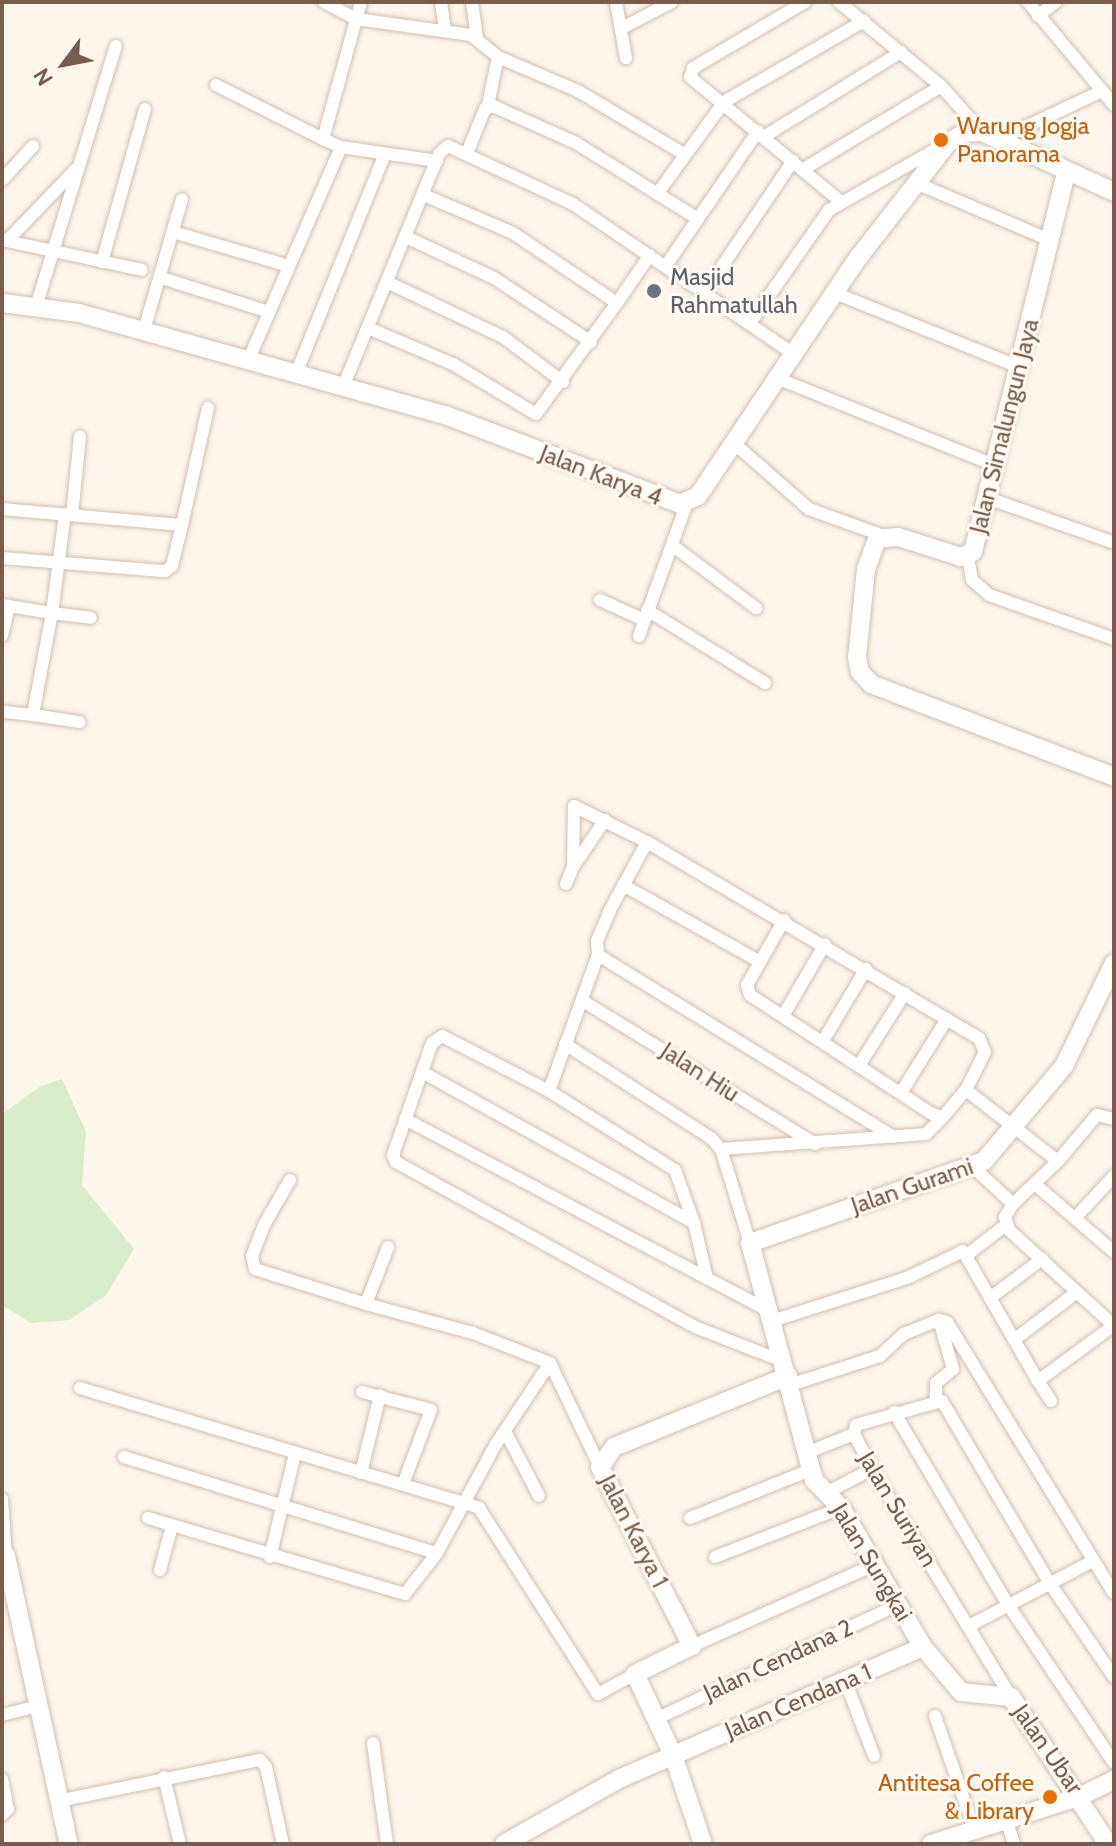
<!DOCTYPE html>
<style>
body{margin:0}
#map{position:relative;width:1116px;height:1846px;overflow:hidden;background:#fdf6ec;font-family:Cabin,sans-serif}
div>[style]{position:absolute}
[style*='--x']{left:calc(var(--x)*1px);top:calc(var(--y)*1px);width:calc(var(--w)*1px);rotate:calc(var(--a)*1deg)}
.green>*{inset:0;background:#d8ecc9}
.roads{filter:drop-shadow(0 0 2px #d1beb0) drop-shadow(0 0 2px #d1beb0)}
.street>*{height:12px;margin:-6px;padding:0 6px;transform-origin:6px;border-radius:6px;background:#fff}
.secondary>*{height:18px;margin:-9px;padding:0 9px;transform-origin:9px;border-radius:9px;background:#fff}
.dots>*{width:22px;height:22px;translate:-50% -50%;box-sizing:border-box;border:4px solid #fffaf3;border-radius:50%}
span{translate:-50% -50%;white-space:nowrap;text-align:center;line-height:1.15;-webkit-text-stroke:6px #fffaf3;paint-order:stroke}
.food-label{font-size:24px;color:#c56008}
.left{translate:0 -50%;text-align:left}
.right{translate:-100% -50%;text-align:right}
.worship-label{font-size:24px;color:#5b616d}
.street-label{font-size:24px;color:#7a5c4d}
.frame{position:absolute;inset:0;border:4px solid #7a5c4d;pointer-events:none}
.north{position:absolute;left:24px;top:24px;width:80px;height:80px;-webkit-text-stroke:6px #fffaf3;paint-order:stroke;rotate:238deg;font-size:22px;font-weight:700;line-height:32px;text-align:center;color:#7a5c4d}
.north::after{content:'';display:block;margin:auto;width:28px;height:36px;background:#7a5c4d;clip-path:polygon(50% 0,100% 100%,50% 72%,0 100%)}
</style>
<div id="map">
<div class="green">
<div style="clip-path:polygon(62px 1079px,86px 1132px,82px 1185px,134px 1249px,106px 1295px,69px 1320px,31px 1323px,2px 1305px,2px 1114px,41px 1086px)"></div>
</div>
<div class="roads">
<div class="street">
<div style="--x:324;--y:2;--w:36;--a:28"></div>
<div style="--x:356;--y:19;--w:116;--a:7.9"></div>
<div style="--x:471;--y:35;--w:35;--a:39"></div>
<div style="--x:361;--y:2;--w:142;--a:105.5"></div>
<div style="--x:323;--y:139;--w:20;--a:24"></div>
<div style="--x:341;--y:147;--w:97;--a:8.3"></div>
<div style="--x:441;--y:2;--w:28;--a:82"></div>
<div style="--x:472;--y:2;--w:37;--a:82"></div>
<div style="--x:616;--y:2;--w:57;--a:79.9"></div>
<div style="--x:805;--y:2;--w:130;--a:149.5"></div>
<div style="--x:693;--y:68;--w:9;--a:108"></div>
<div style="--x:690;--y:77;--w:196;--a:39.6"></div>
<div style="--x:839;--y:2;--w:132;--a:39.5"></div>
<div style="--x:941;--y:86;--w:62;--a:48.3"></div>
<div style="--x:1028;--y:2;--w:134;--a:50.1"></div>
<div style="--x:1038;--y:16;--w:23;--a:-38"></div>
<div style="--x:622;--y:28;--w:56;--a:-27.5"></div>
<div style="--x:216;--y:85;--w:120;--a:26.8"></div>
<div style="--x:488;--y:105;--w:49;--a:-78.2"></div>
<div style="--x:498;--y:57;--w:87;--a:23"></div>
<div style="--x:578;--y:91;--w:123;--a:30.7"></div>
<div style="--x:765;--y:136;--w:160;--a:-31.7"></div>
<div style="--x:1000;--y:139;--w:110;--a:-25.2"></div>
<div style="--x:467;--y:153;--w:48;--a:-67.8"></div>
<div style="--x:485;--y:109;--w:9;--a:-21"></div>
<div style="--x:493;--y:106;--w:91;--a:24"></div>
<div style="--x:576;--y:143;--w:144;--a:31.9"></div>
<div style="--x:802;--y:170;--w:162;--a:-31.1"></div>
<div style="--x:2;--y:180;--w:46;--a:-47.6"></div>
<div style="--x:914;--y:182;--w:148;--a:23.1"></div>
<div style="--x:657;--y:194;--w:114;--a:-53.9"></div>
<div style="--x:724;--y:102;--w:162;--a:-30.1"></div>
<div style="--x:173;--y:232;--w:121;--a:16.3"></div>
<div style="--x:406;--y:237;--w:97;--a:25"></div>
<div style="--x:494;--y:278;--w:116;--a:33.4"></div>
<div style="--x:2;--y:240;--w:143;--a:12.1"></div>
<div style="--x:7;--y:241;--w:100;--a:-46.2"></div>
<div style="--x:102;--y:262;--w:159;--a:-74.3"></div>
<div style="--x:667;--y:264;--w:161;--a:-55.6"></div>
<div style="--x:162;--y:278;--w:112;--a:17.6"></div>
<div style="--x:387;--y:282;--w:128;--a:25.4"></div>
<div style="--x:503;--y:337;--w:75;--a:36.9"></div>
<div style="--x:706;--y:290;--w:156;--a:-56"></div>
<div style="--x:835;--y:293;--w:198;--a:21.9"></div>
<div style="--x:617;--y:303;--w:58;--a:-55.5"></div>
<div style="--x:36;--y:307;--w:273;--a:-73"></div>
<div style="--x:750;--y:323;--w:138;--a:-55"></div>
<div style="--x:829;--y:210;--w:133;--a:-29.6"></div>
<div style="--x:368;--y:328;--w:92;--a:23"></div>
<div style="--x:453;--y:364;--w:97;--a:31.1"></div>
<div style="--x:536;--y:414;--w:137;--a:-53.9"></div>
<div style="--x:617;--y:303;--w:125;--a:-146.1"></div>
<div style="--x:513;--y:233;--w:97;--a:-156.9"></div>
<div style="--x:144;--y:330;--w:136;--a:-73.8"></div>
<div style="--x:248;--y:361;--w:233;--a:-66.5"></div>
<div style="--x:296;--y:374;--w:237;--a:-68"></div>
<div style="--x:779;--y:379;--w:229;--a:21.8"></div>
<div style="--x:343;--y:387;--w:252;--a:-67.6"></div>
<div style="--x:439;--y:154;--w:12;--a:-42"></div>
<div style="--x:448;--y:146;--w:138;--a:24.9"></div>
<div style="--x:573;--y:204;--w:268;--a:34.2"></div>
<div style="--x:735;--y:444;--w:98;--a:41.3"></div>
<div style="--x:809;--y:509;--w:77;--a:19.9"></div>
<div style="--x:985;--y:497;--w:137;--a:19.6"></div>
<div style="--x:2;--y:509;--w:181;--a:5.1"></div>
<div style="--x:182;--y:525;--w:120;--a:-77.5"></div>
<div style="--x:65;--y:514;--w:100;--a:97.5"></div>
<div style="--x:52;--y:613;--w:39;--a:7"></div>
<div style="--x:72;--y:515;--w:79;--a:-84.2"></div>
<div style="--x:673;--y:546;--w:104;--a:36.8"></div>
<div style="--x:968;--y:557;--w:23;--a:80"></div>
<div style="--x:972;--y:580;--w:23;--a:41"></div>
<div style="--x:989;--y:595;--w:133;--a:19.4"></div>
<div style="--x:2;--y:558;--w:164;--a:4.6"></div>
<div style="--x:165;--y:571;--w:9;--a:-36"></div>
<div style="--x:172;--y:566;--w:42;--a:-76.3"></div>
<div style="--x:600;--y:600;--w:48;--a:24.4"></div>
<div style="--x:2;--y:605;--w:51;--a:9.1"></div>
<div style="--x:52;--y:613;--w:104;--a:100.6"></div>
<div style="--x:33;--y:715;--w:31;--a:-174"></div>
<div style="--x:647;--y:610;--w:139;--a:31.7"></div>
<div style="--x:2;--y:636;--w:31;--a:-77"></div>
<div style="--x:639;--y:636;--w:141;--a:-70.2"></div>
<div style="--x:33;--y:715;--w:47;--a:8.7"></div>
<div style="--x:573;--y:867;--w:57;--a:-55.8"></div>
<div style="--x:566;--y:884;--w:18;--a:-68"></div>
<div style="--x:573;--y:867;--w:61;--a:-89.1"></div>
<div style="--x:574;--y:806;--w:81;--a:26.3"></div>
<div style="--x:623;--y:885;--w:157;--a:29.3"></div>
<div style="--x:784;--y:920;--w:75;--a:119.6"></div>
<div style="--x:747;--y:985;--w:10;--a:73"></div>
<div style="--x:750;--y:995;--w:217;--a:33.2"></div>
<div style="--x:932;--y:1114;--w:11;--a:15"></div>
<div style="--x:943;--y:1117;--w:35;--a:-50"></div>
<div style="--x:966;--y:1090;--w:116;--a:37.7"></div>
<div style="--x:1058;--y:1161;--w:62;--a:136.3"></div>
<div style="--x:1013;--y:1204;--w:54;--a:-137.2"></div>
<div style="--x:598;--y:955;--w:14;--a:-94"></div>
<div style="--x:597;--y:941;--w:34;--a:-67"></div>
<div style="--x:610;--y:910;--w:77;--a:-61.4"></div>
<div style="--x:647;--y:842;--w:386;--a:30.6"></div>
<div style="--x:979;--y:1038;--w:15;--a:67"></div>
<div style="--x:985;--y:1052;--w:42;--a:116.6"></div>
<div style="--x:583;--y:1001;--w:273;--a:31.6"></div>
<div style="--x:783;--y:1016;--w:83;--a:-59.7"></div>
<div style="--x:823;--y:1041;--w:84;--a:-59.2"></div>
<div style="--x:565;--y:1044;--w:174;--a:32.8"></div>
<div style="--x:711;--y:1138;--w:15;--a:48"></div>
<div style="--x:721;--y:1149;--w:98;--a:72.9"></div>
<div style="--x:860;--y:1064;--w:84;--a:-57.6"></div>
<div style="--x:422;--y:1072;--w:311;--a:29"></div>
<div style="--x:694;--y:1223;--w:57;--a:76.7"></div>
<div style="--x:549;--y:1091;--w:145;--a:-70.2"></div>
<div style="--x:598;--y:955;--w:347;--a:31.6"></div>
<div style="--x:902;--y:1091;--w:85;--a:-58"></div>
<div style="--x:405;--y:1119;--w:412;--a:27.8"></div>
<div style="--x:721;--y:1149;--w:206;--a:-4.2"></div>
<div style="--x:926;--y:1134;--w:24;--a:-45"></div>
<div style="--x:1058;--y:1161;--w:60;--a:-49.7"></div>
<div style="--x:1097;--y:1115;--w:17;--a:13"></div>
<div style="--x:290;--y:1180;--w:52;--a:120"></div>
<div style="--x:264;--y:1225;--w:33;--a:111"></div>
<div style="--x:252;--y:1256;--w:13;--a:77"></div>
<div style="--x:255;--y:1269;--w:116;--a:17.5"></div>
<div style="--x:1036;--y:1185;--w:103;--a:40.7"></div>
<div style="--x:1013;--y:1204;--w:15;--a:122"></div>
<div style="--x:1005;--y:1217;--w:14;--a:73"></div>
<div style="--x:1009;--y:1230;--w:142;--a:42.4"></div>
<div style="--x:1076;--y:1217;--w:56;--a:-47.2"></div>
<div style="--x:694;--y:1223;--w:56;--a:-109.7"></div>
<div style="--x:675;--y:1170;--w:149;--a:-147.9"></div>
<div style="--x:549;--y:1091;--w:120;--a:-152.8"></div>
<div style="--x:442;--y:1036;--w:12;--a:145"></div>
<div style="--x:432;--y:1043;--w:119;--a:109.2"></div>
<div style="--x:393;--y:1155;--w:8;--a:67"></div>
<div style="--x:396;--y:1162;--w:342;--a:28.9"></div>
<div style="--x:695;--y:1327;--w:97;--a:21.3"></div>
<div style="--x:388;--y:1247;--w:61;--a:111.1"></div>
<div style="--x:366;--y:1304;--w:111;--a:15.2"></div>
<div style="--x:473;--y:1333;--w:83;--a:21.3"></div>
<div style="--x:967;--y:1255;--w:49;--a:-37.6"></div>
<div style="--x:990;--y:1298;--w:65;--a:-36.9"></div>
<div style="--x:939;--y:1320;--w:8;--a:14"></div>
<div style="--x:947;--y:1322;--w:318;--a:58.4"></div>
<div style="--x:772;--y:1321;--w:142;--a:-17.7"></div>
<div style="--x:907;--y:1278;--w:62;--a:-25.7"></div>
<div style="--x:963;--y:1251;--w:150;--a:60"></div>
<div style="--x:1014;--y:1340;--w:79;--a:-37.3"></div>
<div style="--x:790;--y:1385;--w:95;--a:-17.9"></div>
<div style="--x:880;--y:1356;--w:33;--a:-43"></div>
<div style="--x:904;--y:1334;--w:38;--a:-22"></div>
<div style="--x:80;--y:1388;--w:417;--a:16.7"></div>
<div style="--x:479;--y:1508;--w:221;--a:57.4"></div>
<div style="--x:598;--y:1694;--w:42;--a:-28.4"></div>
<div style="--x:362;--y:1392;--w:71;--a:14.6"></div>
<div style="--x:431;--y:1410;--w:79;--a:110.7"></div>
<div style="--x:936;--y:1399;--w:16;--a:-90"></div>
<div style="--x:936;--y:1383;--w:22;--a:-39"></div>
<div style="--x:953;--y:1369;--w:51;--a:-105.9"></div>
<div style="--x:1051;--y:1401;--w:24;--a:-123"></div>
<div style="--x:1038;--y:1381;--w:93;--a:-36.3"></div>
<div style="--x:894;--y:1412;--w:222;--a:59.4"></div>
<div style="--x:1007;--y:1603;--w:192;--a:56.2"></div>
<div style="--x:505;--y:1431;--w:73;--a:62.4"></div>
<div style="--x:806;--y:1453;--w:52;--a:-21.6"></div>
<div style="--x:124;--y:1457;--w:327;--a:17.1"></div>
<div style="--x:361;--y:1473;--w:80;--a:-76.3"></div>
<div style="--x:828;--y:1492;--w:50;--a:-27.6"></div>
<div style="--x:2;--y:1499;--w:57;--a:86"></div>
<div style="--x:148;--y:1518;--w:268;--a:16.5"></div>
<div style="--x:405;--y:1594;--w:52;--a:-52"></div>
<div style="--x:437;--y:1553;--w:124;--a:-61.6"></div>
<div style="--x:496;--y:1444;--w:97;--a:-56.3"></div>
<div style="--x:550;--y:1363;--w:115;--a:64.3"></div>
<div style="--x:690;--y:1518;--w:129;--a:-21.8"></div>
<div style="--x:270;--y:1557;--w:106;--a:-76.4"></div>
<div style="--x:715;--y:1557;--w:135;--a:-21.3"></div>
<div style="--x:160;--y:1570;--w:46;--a:-74.7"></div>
<div style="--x:969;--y:1626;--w:140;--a:-27.7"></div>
<div style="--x:692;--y:1646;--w:199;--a:-24"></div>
<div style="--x:845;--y:1680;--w:81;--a:69.1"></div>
<div style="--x:1011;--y:1697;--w:267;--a:-121.4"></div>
<div style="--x:872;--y:1469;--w:39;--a:-117"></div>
<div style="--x:854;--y:1434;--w:9;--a:-77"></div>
<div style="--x:856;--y:1425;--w:89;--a:-15.6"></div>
<div style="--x:942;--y:1401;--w:214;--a:59.4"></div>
<div style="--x:1051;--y:1585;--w:112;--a:55.6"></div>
<div style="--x:2;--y:1715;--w:37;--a:-14"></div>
<div style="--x:935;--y:1716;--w:119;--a:70.8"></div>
<div style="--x:658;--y:1718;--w:267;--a:-25.3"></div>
<div style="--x:373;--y:1743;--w:102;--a:82.1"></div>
<div style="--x:164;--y:1777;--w:69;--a:76.6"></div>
<div style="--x:2;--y:1779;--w:31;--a:79"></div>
<div style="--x:8;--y:1809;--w:8;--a:135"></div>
<div style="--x:58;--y:1801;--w:206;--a:-11.5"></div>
<div style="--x:260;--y:1760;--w:9;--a:49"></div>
<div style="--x:266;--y:1767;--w:79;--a:77.6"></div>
<div style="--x:1006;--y:1819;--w:26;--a:72"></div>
</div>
<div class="secondary">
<div style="--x:1066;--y:173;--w:390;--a:103.8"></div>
<div style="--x:973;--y:552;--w:13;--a:157"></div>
<div style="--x:961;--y:557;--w:66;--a:-162.4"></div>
<div style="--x:898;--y:537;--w:21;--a:175"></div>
<div style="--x:877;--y:539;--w:32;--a:110"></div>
<div style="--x:866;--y:569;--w:88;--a:95.8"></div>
<div style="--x:857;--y:657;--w:15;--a:79"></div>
<div style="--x:860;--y:672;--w:16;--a:47"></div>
<div style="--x:871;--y:684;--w:260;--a:20.9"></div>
<div style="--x:2;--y:303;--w:78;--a:7.4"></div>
<div style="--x:79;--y:313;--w:380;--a:15.6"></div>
<div style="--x:445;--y:415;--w:251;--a:20.7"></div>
<div style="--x:680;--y:504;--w:20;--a:-24"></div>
<div style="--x:698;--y:496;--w:287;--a:-56.1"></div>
<div style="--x:858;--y:258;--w:146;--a:-52"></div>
<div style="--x:948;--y:143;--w:19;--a:-32"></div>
<div style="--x:964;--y:133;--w:18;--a:-3"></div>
<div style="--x:982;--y:132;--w:145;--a:24.4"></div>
<div style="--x:2;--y:1557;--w:4;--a:-14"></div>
<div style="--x:6;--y:1556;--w:295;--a:77.7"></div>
<div style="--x:504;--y:1844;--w:132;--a:-29.5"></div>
<div style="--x:619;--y:1779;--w:331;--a:-23.5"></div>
<div style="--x:703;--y:1844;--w:94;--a:-108.6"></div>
<div style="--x:673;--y:1755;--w:89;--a:-115.1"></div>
<div style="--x:635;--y:1674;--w:64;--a:-26.2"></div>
<div style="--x:692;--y:1646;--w:201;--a:-117.2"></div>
<div style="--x:600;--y:1467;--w:24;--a:-55"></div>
<div style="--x:614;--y:1447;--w:188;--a:-22.2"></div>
<div style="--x:931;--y:1844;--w:157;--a:-17.7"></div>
<div style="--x:1081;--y:1796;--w:37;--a:-26"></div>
<div style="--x:1108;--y:1844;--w:176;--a:-123.4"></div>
<div style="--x:1011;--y:1697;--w:50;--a:-174.3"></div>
<div style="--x:961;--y:1692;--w:59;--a:-130.2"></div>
<div style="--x:923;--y:1647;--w:161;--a:-120.5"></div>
<div style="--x:841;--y:1508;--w:39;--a:-134"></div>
<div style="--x:814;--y:1480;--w:245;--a:-105.1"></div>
<div style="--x:750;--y:1243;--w:248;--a:-19.3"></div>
<div style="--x:984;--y:1161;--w:124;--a:-49.9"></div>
<div style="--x:1064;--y:1066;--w:114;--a:-64.1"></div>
</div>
</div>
<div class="dots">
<div style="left:941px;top:140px;background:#e8710a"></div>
<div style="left:654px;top:291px;background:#6b7280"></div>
<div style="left:1050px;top:1797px;background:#e8710a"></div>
</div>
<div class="food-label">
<span class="left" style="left:957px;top:140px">Warung Jogja<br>Panorama</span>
<span class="right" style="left:1034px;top:1797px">Antitesa Coffee<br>&amp; Library</span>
</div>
<div class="worship-label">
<span class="left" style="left:670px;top:291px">Masjid<br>Rahmatullah</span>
</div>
<div class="street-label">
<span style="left:1004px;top:426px;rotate:-76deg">Jalan Simalungun Jaya</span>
<span style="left:601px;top:475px;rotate:21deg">Jalan Karya 4</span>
<span style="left:700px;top:1072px;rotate:33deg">Jalan Hiu</span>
<span style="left:912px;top:1186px;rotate:-19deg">Jalan Gurami</span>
<span style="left:898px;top:1509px;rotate:59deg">Jalan Suriyan</span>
<span style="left:634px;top:1531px;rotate:63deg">Jalan Karya 1</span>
<span style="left:872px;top:1562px;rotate:59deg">Jalan Sungkai</span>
<span style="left:778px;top:1660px;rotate:-25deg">Jalan Cendana 2</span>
<span style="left:798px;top:1701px;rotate:-23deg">Jalan Cendana 1</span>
<span style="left:1048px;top:1749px;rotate:55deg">Jalan Ubar</span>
</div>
<div class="frame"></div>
<div class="north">N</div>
</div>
